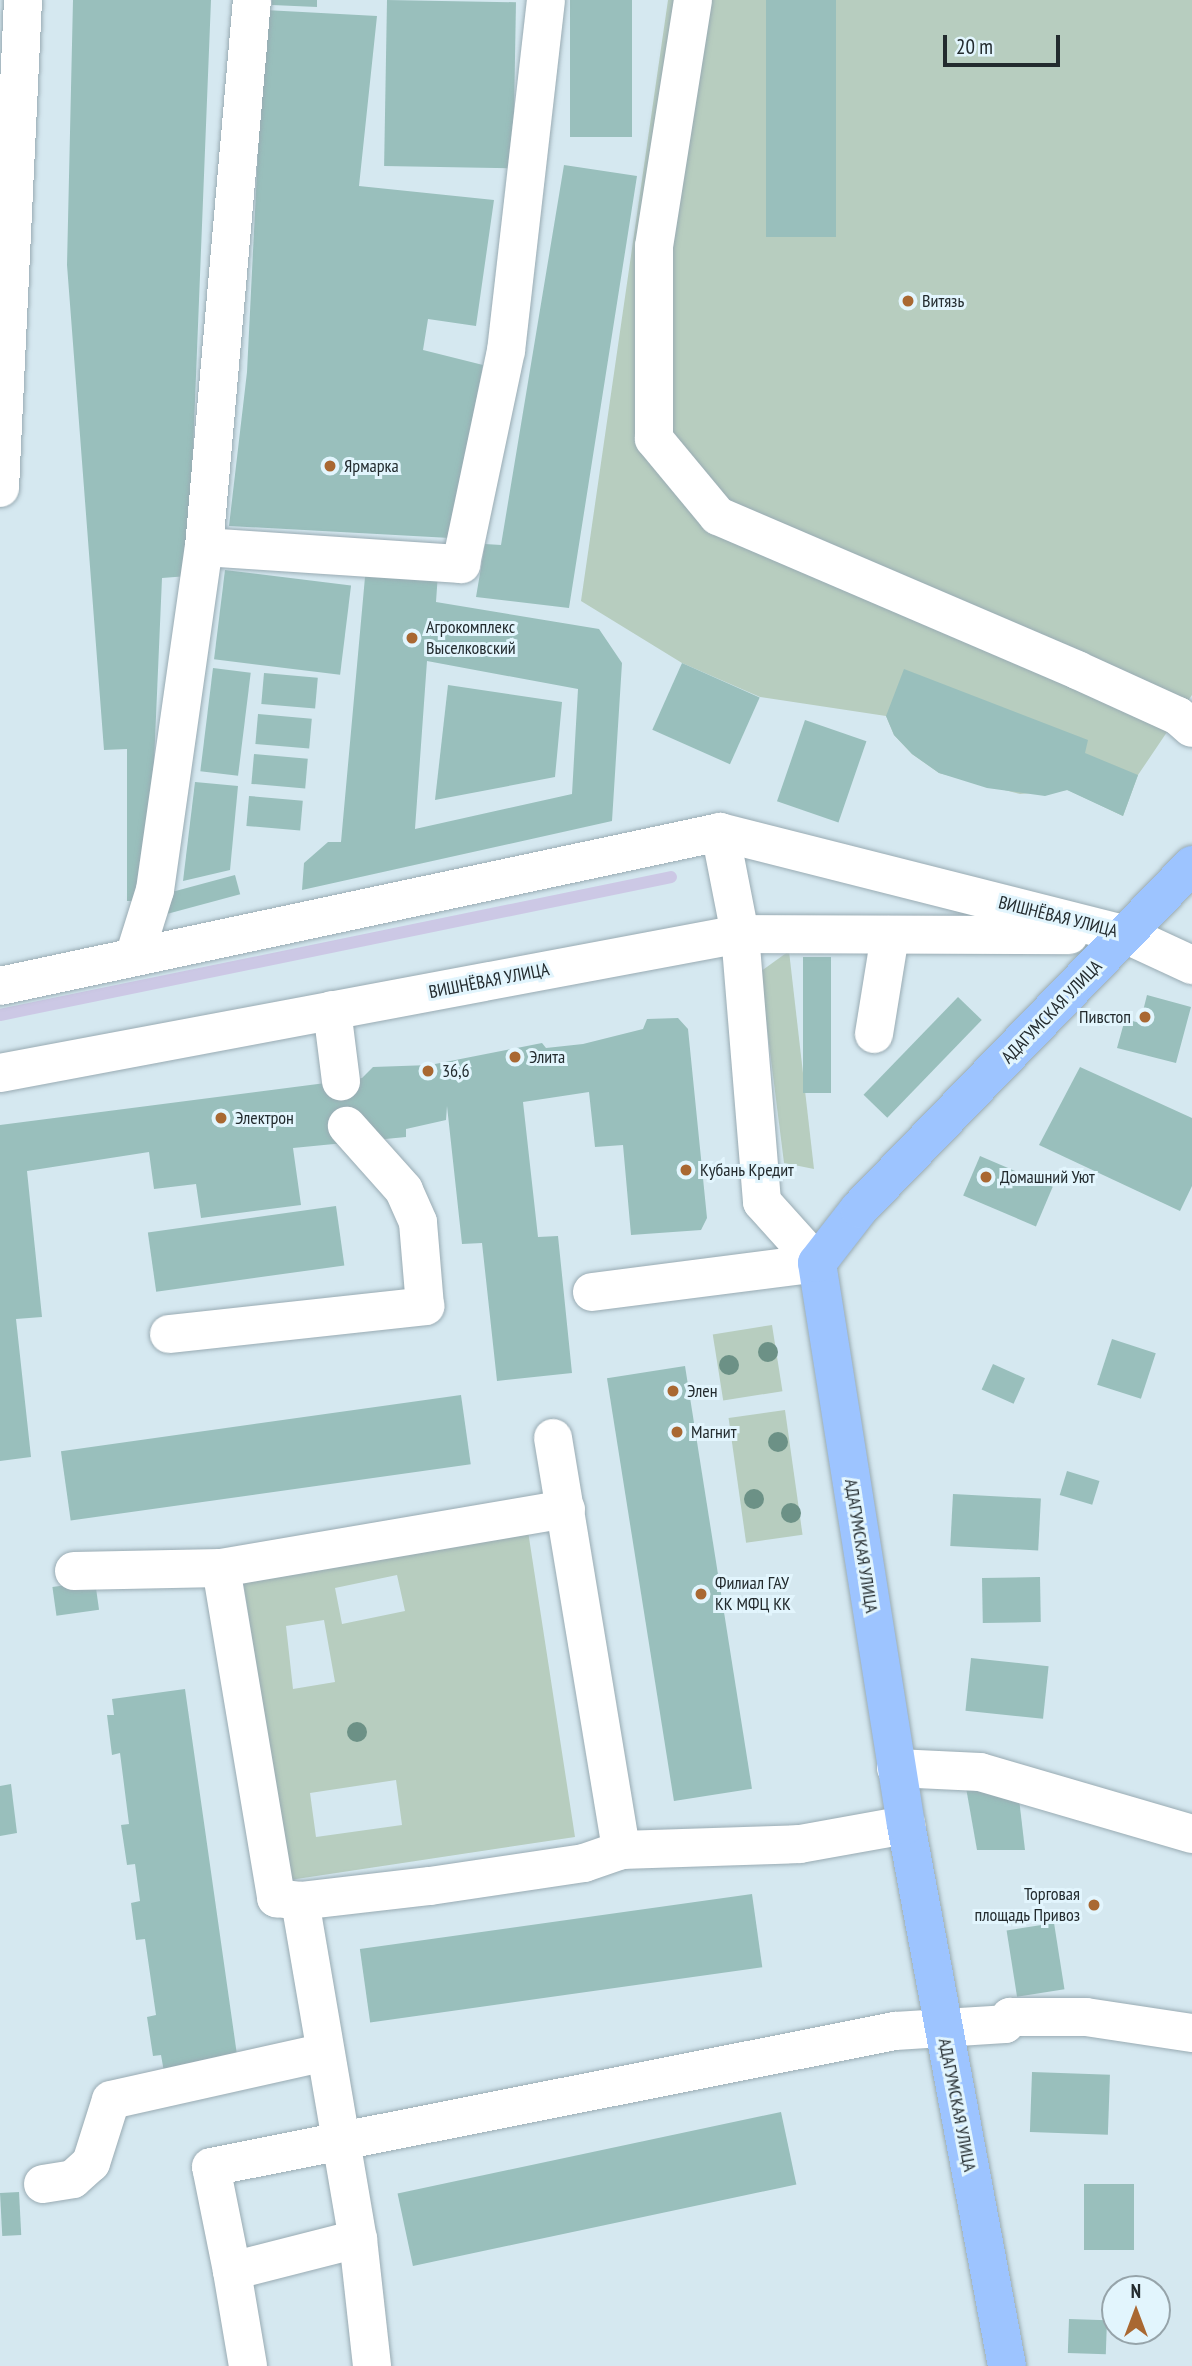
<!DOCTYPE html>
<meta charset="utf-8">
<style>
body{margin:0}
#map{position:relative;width:1192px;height:2366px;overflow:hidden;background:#d5e8f0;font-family:"PT Sans Narrow",sans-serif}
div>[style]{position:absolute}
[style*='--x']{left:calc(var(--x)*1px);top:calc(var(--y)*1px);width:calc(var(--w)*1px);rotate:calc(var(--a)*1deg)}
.green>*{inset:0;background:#b7cdbf;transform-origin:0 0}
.stream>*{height:12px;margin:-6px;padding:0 6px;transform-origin:6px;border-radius:6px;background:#ccc8e5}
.building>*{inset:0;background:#99bfbc;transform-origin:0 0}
.roads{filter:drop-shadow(0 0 2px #99abb3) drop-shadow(0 0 2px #99abb3)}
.minor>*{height:38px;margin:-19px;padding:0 19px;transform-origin:19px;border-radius:19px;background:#fff}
.major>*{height:38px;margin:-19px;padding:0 19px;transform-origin:19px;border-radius:19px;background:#9dc4ff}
.trees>*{width:20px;height:20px;margin:-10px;border-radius:50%;background:#6c9186}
.dots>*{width:19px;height:19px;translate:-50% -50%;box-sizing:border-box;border:4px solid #e2f5fd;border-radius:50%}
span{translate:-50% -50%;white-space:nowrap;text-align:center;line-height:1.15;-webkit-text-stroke:6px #e2f5fd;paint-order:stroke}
.poi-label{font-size:18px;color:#232b2e}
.left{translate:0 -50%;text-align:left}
.right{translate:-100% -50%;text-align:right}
.street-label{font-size:18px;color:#232b2e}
.north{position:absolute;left:1101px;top:2275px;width:70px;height:70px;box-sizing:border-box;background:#e2f5fd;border:2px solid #96a4aa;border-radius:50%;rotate:0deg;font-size:19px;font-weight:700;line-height:28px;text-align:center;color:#232b2e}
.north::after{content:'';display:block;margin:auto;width:24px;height:32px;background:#a96832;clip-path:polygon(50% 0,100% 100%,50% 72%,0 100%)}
.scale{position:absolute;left:943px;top:35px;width:117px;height:32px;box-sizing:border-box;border:4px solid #232b2e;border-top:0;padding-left:9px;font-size:21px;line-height:24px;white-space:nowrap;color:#232b2e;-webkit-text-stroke:5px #e2f5fd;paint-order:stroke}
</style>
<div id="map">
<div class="green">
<div style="clip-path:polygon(668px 0,1192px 0,1192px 695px,1138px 775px,1123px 816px,1068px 790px,1020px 794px,939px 773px,912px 754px,894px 735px,886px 716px,760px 697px,682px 663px,581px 601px)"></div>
<div style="clip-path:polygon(789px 951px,814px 1169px,784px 1163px,760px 972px)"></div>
<div style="left:772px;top:1325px;width:67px;height:60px;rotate:81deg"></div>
<div style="left:785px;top:1410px;width:126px;height:57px;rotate:82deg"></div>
<div style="clip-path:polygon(evenodd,528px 1531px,575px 1837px,290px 1880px,242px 1574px,528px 1531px,397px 1575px,405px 1611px,342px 1624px,335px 1588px,397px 1575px,528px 1531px,324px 1620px,335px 1682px,293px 1689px,286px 1626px,324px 1620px,528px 1531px,396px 1780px,402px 1825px,316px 1837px,310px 1793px,396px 1780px)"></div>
</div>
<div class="stream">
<div style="--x:0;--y:1015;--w:685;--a:-11.62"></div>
</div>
<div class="building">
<div style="clip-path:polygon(73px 0,211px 0,188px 576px,162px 578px,148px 901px,127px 901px,127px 749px,104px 750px,67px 265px)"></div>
<div style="clip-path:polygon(272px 0,317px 0,317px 7px,272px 5px)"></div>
<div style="left:387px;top:0;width:129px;height:166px;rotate:1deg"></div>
<div style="left:570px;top:0;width:62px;height:137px"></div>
<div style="left:766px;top:0;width:70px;height:237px"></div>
<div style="clip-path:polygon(265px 10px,377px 16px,359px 186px,494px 200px,476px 326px,428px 319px,423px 350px,483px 365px,450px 538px,229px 526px,247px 372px)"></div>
<div style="clip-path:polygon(564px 165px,637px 176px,569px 608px,476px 597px,485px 544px,501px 545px)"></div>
<div style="clip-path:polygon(evenodd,366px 566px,438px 573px,436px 602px,599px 629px,622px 663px,612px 821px,302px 890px,304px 863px,328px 842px,341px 842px,366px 566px,427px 661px,578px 689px,572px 794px,415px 829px,427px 661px)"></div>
<div style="left:225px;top:570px;width:127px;height:90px;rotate:7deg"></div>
<div style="left:682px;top:663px;width:85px;height:73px;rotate:24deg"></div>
<div style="left:213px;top:668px;width:38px;height:104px;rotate:7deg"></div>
<div style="clip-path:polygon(904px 669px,1088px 740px,1085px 753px,1138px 775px,1123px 816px,1067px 790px,1045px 796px,987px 788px,939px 773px,912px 754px,894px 735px,886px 716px)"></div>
<div style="left:264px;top:673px;width:54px;height:31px;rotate:5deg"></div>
<div style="clip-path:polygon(448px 685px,562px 702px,555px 777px,435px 800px)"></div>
<div style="left:258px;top:714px;width:54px;height:30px;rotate:5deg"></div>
<div style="left:805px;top:720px;width:65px;height:86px;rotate:19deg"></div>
<div style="left:254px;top:754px;width:54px;height:30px;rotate:5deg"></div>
<div style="clip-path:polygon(195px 782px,238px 786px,230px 870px,183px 881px)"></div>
<div style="left:249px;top:796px;width:54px;height:30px;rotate:5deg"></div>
<div style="left:235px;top:875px;width:20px;height:75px;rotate:75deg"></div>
<div style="left:803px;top:957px;width:28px;height:136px"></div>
<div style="clip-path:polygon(1147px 995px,1191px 1007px,1176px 1063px,1117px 1048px,1125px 1019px,1140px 1023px)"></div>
<div style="left:958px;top:997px;width:33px;height:136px;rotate:44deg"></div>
<div style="clip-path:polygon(678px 1018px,688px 1029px,707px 1218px,701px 1230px,631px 1235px,623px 1145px,595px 1147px,589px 1092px,523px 1102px,538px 1237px,558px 1236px,572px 1373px,497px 1381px,482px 1243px,462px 1244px,447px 1106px,446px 1120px,406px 1129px,406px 1137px,293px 1148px,301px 1205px,201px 1218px,196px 1184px,154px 1189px,149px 1152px,27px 1171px,42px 1317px,16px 1319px,31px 1457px,0 1461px,0 1125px,341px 1081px,362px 1078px,373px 1067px,430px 1065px,542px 1043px,546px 1048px,583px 1044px,643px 1029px,647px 1019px)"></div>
<div style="clip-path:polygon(1080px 1067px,1192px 1118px,1192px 1186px,1180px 1211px,1039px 1145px)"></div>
<div style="left:980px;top:1156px;width:79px;height:43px;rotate:23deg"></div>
<div style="left:336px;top:1206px;width:60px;height:190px;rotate:82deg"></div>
<div style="left:1112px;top:1339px;width:46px;height:48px;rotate:18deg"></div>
<div style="left:993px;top:1364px;width:35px;height:28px;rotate:24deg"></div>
<div style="left:685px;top:1366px;width:428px;height:79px;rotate:81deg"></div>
<div style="left:461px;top:1395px;width:70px;height:404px;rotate:82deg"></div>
<div style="left:1067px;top:1471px;width:34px;height:25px;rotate:17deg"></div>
<div style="left:953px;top:1494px;width:88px;height:52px;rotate:3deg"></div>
<div style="left:1040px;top:1577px;width:45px;height:58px;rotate:89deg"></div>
<div style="left:95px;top:1581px;width:29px;height:43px;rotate:82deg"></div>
<div style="left:971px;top:1658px;width:78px;height:53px;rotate:6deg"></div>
<div style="clip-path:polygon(185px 1689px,238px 2062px,164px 2072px,161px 2055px,153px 2056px,147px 2017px,156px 2015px,145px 1939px,136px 1940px,131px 1903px,140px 1901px,135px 1864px,127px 1865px,121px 1825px,129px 1824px,120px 1753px,112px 1755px,107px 1715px,114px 1715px,112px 1699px)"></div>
<div style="clip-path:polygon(965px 1782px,1018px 1790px,1025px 1850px,977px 1850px)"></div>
<div style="clip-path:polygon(11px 1784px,17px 1833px,0 1836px,0 1786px)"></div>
<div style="left:752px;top:1894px;width:74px;height:396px;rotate:82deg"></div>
<div style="left:1054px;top:1923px;width:67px;height:48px;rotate:81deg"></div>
<div style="left:1032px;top:2072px;width:78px;height:60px;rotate:2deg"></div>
<div style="left:781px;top:2112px;width:74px;height:392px;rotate:78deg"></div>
<div style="left:1084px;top:2184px;width:50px;height:66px"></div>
<div style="left:19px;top:2192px;width:43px;height:19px;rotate:87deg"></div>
<div style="left:1069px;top:2319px;width:38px;height:34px;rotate:2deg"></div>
</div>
<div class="roads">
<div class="minor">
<div style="--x:693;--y:0;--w:249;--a:99"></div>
<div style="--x:654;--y:246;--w:193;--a:90"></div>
<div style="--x:654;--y:439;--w:100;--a:50.3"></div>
<div style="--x:718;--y:516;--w:391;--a:23.2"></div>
<div style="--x:1077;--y:670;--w:111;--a:24.5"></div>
<div style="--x:1178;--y:716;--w:18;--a:41"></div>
<div style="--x:0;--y:488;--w:489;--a:-87.3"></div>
<div style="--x:204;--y:547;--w:258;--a:3.8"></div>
<div style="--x:461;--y:564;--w:218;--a:-78.1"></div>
<div style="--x:506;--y:351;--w:353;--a:-83.5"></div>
<div style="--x:720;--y:832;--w:104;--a:78.9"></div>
<div style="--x:740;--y:934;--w:269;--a:85.3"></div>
<div style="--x:762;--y:1202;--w:82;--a:48"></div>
<div style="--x:134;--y:957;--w:70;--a:-72.6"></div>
<div style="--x:155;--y:890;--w:346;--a:-81.9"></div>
<div style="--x:204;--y:547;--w:549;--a:-84.99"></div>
<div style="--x:0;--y:986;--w:736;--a:-12.07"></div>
<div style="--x:720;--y:832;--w:420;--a:14.2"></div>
<div style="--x:1127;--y:935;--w:72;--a:24.8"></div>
<div style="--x:332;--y:1010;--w:72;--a:82.8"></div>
<div style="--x:874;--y:1034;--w:100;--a:-80.8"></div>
<div style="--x:0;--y:1073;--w:753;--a:-10.64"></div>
<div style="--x:740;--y:934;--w:329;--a:0.2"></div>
<div style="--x:592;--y:1292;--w:227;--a:-7.3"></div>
<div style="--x:169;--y:1334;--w:258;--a:-6.2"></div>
<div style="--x:425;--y:1306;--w:84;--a:-94.8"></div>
<div style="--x:418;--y:1222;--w:35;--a:-114"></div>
<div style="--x:404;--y:1190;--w:86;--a:-131.7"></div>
<div style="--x:553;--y:1438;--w:418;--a:80.6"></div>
<div style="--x:221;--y:1568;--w:335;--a:80.5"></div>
<div style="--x:276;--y:1898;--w:24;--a:7"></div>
<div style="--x:300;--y:1901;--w:131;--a:-6.6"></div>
<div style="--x:430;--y:1886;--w:156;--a:-8.5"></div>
<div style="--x:584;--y:1863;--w:39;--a:-19"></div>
<div style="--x:621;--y:1850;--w:179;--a:-1.9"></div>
<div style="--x:800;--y:1844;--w:108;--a:-10.2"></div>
<div style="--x:74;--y:1571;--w:147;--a:-1.2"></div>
<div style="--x:221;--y:1568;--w:350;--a:-9.7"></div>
<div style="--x:896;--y:1768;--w:84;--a:2.7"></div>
<div style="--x:980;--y:1772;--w:221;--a:16.3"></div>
<div style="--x:300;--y:1901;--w:343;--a:80.3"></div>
<div style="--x:358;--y:2239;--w:128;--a:83.7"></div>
<div style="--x:43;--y:2184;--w:30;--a:-9"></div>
<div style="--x:73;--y:2179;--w:24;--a:-42"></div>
<div style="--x:91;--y:2163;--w:66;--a:-72.4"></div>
<div style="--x:111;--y:2100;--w:216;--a:-12.6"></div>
<div style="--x:232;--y:2271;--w:106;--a:-101.4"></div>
<div style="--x:211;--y:2167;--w:697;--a:-11.25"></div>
<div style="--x:895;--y:2031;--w:110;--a:-3.6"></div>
<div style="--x:1005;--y:2024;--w:9;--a:-54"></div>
<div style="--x:1010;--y:2017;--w:76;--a:0"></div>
<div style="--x:1086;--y:2017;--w:107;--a:8.6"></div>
<div style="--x:248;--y:2366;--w:96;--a:-99.6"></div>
<div style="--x:232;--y:2271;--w:130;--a:-14.3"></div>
</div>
<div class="major">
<div style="--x:1007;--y:2366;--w:550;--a:-100.57"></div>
<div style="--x:906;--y:1825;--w:569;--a:-99"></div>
<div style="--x:817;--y:1263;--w:68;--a:-52.1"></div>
<div style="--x:859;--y:1209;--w:479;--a:-45.9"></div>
</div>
</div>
<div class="trees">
<div style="left:768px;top:1352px"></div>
<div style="left:729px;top:1365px"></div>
<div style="left:778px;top:1442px"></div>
<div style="left:754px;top:1499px"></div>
<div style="left:791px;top:1513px"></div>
<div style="left:357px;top:1732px"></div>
</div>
<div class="dots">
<div style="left:908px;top:301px;background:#a96832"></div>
<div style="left:330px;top:466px;background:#a96832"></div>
<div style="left:412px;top:638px;background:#a96832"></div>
<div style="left:1145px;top:1017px;background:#a96832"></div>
<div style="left:515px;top:1057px;background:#a96832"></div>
<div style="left:428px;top:1071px;background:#a96832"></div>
<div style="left:221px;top:1118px;background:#a96832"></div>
<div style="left:686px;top:1170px;background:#a96832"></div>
<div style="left:986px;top:1177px;background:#a96832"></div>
<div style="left:673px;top:1391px;background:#a96832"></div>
<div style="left:677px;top:1432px;background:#a96832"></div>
<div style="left:701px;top:1594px;background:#a96832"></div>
<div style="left:1094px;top:1905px;background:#a96832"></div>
</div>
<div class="poi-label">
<span class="left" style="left:922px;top:301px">Витязь</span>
<span class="left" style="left:344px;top:466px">Ярмарка</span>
<span class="left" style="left:426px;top:638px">Агрокомплекс<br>Выселковский</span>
<span class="right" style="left:1131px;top:1017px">Пивстоп</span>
<span class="left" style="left:529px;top:1057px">Элита</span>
<span class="left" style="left:442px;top:1071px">36,6</span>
<span class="left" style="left:235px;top:1118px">Электрон</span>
<span class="left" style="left:700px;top:1170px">Кубань Кредит</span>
<span class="left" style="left:1000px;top:1177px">Домашний Уют</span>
<span class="left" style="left:687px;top:1391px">Элен</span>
<span class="left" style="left:691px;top:1432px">Магнит</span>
<span class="left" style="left:715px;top:1594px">Филиал ГАУ<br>КК МФЦ КК</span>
<span class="right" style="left:1080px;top:1905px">Торговая<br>площадь Привоз</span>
</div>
<div class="street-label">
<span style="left:1058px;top:917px;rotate:14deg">ВИШНЁВАЯ УЛИЦА</span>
<span style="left:489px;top:981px;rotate:-11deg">ВИШНЁВАЯ УЛИЦА</span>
<span style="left:1052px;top:1012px;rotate:-46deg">АДАГУМСКАЯ УЛИЦА</span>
<span style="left:861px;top:1546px;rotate:81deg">АДАГУМСКАЯ УЛИЦА</span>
<span style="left:957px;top:2105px;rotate:79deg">АДАГУМСКАЯ УЛИЦА</span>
</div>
<div class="north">N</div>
<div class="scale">20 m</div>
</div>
